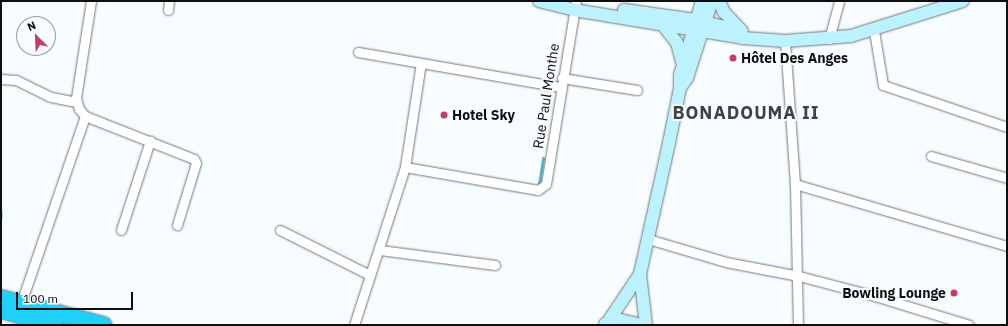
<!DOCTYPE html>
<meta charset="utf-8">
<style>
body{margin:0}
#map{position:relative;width:1008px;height:326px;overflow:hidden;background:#f7fcfe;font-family:"IBM Plex Sans",sans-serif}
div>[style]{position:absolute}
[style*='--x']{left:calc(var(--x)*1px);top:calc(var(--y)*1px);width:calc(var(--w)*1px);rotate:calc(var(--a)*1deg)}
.stream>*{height:2.5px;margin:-1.25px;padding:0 1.25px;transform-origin:1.25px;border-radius:1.25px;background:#58b7d2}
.roads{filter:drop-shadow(0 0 1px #737879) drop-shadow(0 0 1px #737879)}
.street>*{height:9px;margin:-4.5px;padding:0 4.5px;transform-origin:4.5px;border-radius:4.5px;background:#fff}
.secondary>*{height:12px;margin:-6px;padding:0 6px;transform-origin:6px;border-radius:6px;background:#bcf1fe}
.highway>*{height:16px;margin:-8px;padding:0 8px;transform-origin:8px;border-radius:8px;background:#1fd1fa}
.dots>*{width:11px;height:11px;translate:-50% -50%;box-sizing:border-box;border:2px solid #f7fcfe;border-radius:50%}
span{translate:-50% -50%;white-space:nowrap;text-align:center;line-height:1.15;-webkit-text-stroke:4px #f7fcfe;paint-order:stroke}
.poi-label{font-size:14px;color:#0d0f0f;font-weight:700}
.left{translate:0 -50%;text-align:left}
.right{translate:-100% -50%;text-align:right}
.street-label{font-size:14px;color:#0d0f0f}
.district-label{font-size:18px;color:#3e4243;font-weight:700;letter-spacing:1px}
.frame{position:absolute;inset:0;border:2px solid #0d0f0f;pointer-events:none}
.north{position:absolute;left:16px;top:16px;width:40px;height:40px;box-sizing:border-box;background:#f7fcfe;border:1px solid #999d9e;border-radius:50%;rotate:336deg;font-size:11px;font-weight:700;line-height:16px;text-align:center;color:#0d0f0f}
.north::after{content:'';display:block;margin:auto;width:14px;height:18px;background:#ca3b61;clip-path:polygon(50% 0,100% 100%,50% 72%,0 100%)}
.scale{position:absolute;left:16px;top:292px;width:117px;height:18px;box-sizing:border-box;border:2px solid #0d0f0f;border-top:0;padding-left:5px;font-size:12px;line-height:14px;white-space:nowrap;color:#0d0f0f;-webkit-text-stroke:3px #f7fcfe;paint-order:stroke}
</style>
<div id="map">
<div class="stream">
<div style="--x:539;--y:184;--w:26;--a:-81"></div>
<div style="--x:1;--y:212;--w:5;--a:90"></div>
</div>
<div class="roads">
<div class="street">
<div style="--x:91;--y:1;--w:98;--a:98.8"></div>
<div style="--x:76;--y:98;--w:11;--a:75"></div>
<div style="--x:79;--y:109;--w:9;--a:49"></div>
<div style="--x:85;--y:116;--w:117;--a:21.5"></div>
<div style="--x:194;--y:159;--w:4;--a:63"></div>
<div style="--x:196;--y:163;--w:65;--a:107"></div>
<div style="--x:168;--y:10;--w:9;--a:-84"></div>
<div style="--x:874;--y:31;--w:55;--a:80.5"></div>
<div style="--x:883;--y:85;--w:131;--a:18.7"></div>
<div style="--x:829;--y:39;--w:39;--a:-75"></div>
<div style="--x:785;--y:41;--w:143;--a:86"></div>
<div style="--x:795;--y:184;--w:141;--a:88.8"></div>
<div style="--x:358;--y:52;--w:206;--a:9.8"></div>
<div style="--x:562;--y:78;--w:76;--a:9.1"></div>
<div style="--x:1;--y:79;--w:15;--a:4"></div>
<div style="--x:16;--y:80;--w:39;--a:26"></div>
<div style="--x:51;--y:97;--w:26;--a:11"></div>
<div style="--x:931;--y:156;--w:79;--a:16.1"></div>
<div style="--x:405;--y:167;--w:105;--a:-81.3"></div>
<div style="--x:795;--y:184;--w:221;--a:16.3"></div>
<div style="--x:121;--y:230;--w:94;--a:-72"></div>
<div style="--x:280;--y:230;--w:101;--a:26.6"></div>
<div style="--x:648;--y:239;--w:81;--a:16.4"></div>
<div style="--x:726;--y:262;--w:74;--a:10.9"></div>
<div style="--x:799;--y:276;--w:79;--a:14.7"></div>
<div style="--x:875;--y:296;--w:98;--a:17.1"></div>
<div style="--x:380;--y:250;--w:116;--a:7.4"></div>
<div style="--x:21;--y:303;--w:198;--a:-71.1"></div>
<div style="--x:354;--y:325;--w:166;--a:-72.1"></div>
<div style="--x:405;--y:167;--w:135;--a:9.8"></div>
<div style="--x:538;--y:190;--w:10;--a:-37"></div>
<div style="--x:546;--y:184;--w:185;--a:-80.7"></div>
</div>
<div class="secondary">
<div style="--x:539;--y:1;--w:36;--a:14"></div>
<div style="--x:574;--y:10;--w:171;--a:9.4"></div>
<div style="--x:743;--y:38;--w:42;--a:4.1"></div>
<div style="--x:785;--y:41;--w:66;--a:-4.3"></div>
<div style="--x:851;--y:36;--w:117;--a:-17.4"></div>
<div style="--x:719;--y:1;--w:12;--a:66"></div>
<div style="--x:724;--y:12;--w:25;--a:47"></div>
<div style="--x:624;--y:10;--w:72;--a:8"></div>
<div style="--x:695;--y:20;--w:48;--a:13.2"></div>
<div style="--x:663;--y:25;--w:23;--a:52"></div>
<div style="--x:677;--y:43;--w:20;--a:75"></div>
<div style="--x:682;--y:85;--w:9;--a:-54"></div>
<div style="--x:687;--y:78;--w:81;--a:-72"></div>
<div style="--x:608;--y:322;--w:58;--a:-56.3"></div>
<div style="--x:605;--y:324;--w:16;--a:-15"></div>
<div style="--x:620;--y:320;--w:22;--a:13"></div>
<div style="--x:646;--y:325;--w:51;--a:-96.7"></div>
<div style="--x:640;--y:274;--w:134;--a:-77.5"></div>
<div style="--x:669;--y:143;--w:56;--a:-78.7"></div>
<div style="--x:680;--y:88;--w:13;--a:-90"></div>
<div style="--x:680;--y:75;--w:77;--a:-73.4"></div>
</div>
<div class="highway">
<div style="--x:1;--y:298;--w:106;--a:14.7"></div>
<div style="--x:1;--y:310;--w:56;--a:15.5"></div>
</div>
</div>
<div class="dots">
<div style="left:733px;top:58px;background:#ca3b61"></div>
<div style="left:444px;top:115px;background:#ca3b61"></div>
<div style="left:954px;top:293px;background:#ca3b61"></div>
</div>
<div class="poi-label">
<span class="left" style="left:741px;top:58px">Hôtel Des Anges</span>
<span class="left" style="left:452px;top:115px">Hotel Sky</span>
<span class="right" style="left:946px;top:293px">Bowling Lounge</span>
</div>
<div class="street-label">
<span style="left:546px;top:96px;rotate:-81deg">Rue Paul Monthe</span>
</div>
<div class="district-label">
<span style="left:746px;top:113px">BONADOUMA II</span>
</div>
<div class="frame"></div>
<div class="north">N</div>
<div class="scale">100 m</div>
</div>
